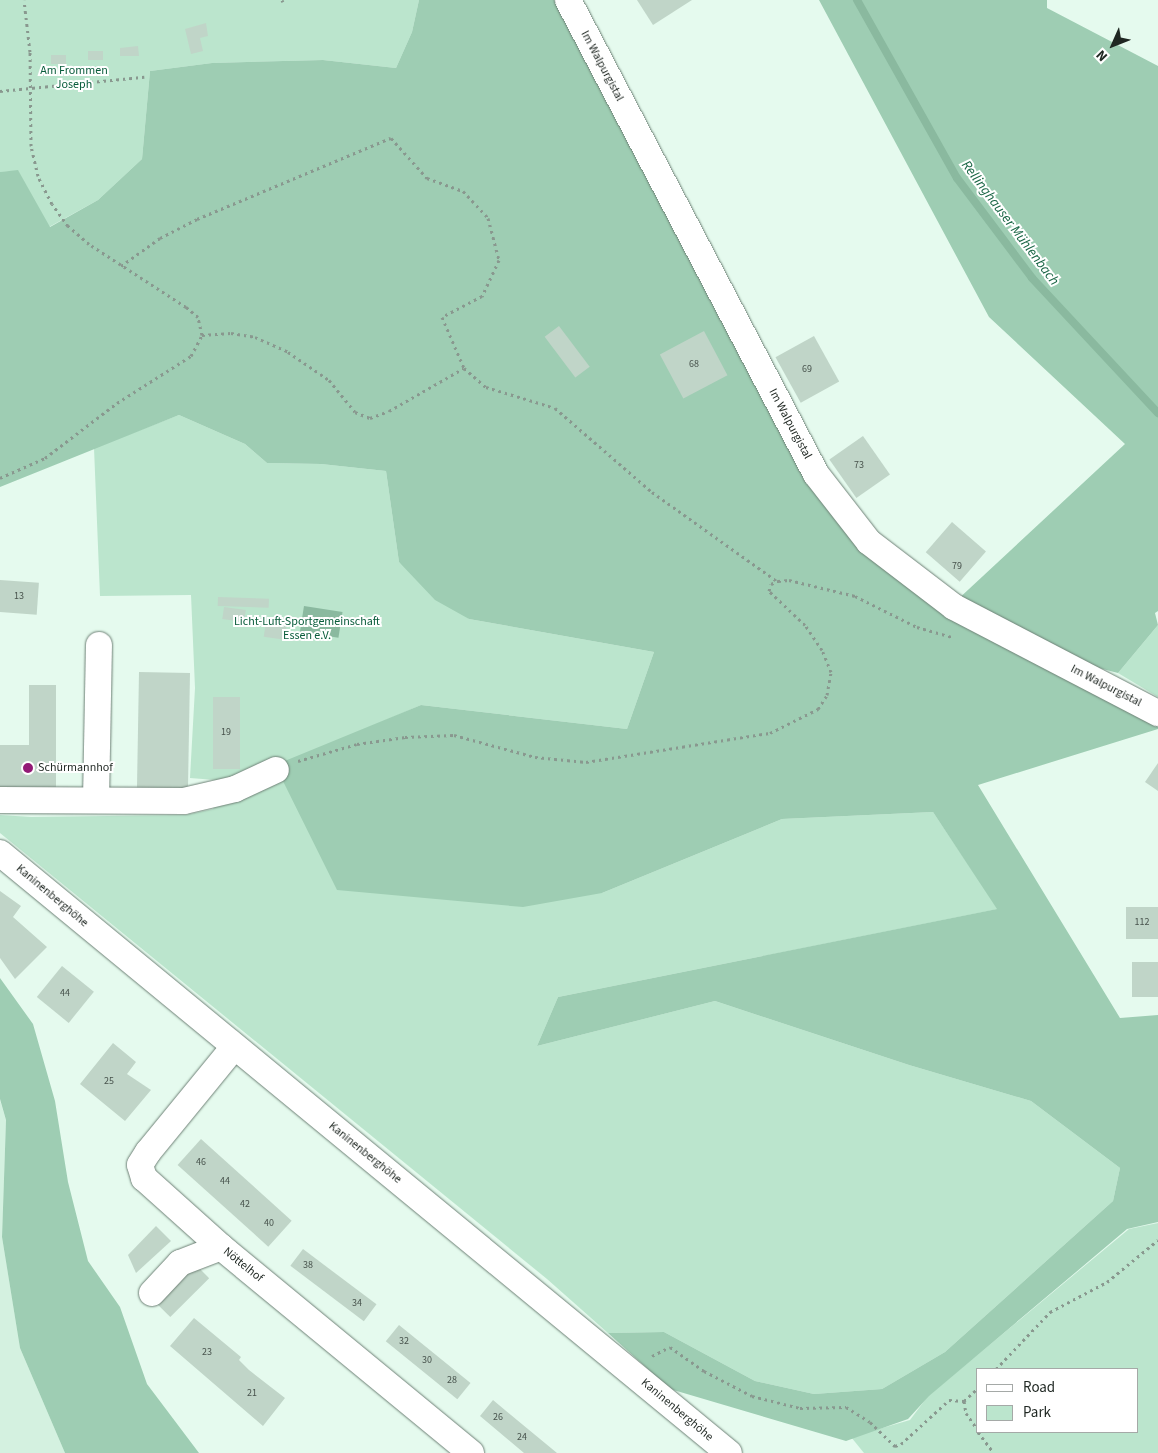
<!DOCTYPE html>
<meta charset="utf-8">
<style>
body{margin:0}
#map{position:relative;width:1158px;height:1453px;overflow:hidden;background:#e5faee;font-family:"Source Sans 3",sans-serif}
div>[style]{position:absolute}
[style*='--x']{left:calc(var(--x)*1px);top:calc(var(--y)*1px);width:calc(var(--w)*1px);rotate:calc(var(--a)*1deg)}
.built>*{inset:0;background:#d4f1e0}
.green>*{inset:0;background:#bbe5cd}
.forest>*{inset:0;background:#9ecdb3}
.water>*{inset:0;background:#8ab99f;transform-origin:0 0}
.stream>*{height:8px;margin:-4px;padding:0 4px;transform-origin:4px;border-radius:4px;background:#8ab99f}
.building>*{inset:0;background:#c0d5c8;transform-origin:0 0}
.path>*{height:3px;margin-top:-1.5px;transform-origin:0;background:repeating-linear-gradient(90deg,#89988f 0 2.5px,transparent 0 6.5px)}
.roads{filter:drop-shadow(0 0 1px #6e8176) drop-shadow(0 0 1px #6e8176)}
.minor>*{height:26px;margin:-13px;padding:0 13px;transform-origin:13px;border-radius:13px;background:#fff}
.dots>*{width:14px;height:14px;translate:-50% -50%;box-sizing:border-box;border:2px solid #fff;border-radius:50%}
span{translate:-50% -50%;white-space:nowrap;text-align:center;line-height:1.15;-webkit-text-stroke:4px #fff;paint-order:stroke}
.number-label{font-size:10px;color:#47524c}
.number-label span{-webkit-text-stroke-width:0}
.street-label{font-size:12px;color:#1f2722}
.park-label{font-size:12px;color:#095c3b}
.poi-label{font-size:12px;color:#1f2722}
.left{translate:0 -50%;text-align:left}
.water-label{font-size:14px;color:#176443;font-style:italic}
.legend{position:absolute;left:976px;top:1368px;width:162px;height:65px;box-sizing:border-box;background:#fff;border:1px solid #a5a9a7;margin:0;padding:6px 9px;list-style:none;font-size:15px;color:#1f2722}
.legend li{display:flex;align-items:center;gap:10px;height:25px}
.legend b{width:25px;border:1px solid #a5a9a7}
.north{position:absolute;left:1088px;top:20px;width:50px;height:50px;-webkit-text-stroke:4px #fff;paint-order:stroke;rotate:226deg;font-size:14px;font-weight:700;line-height:20px;text-align:center;color:#1f2722}
.north::after{content:'';display:block;margin:auto;width:18px;height:22px;background:#1f2722;clip-path:polygon(50% 0,100% 100%,50% 72%,0 100%)}
</style>
<div id="map">
<div class="built">
<div style="clip-path:polygon(0 1100px,6px 1120px,2px 1237px,20px 1348px,65px 1453px,0 1453px)"></div>
</div>
<div class="green">
<div style="clip-path:polygon(0 0,419px 0,412px 32px,396px 68px,323px 60px,212px 63px,150px 71px,142px 159px,98px 200px,49px 227px,18px 171px,0 172px)"></div>
<div style="clip-path:polygon(179px 415px,245px 444px,267px 463px,321px 464px,386px 471px,399px 562px,469px 619px,654px 652px,627px 729px,421px 705px,241px 782px,190px 778px,195px 688px,191px 595px,100px 596px,94px 448px)"></div>
<div style="clip-path:polygon(1158px 625px,1158px 697px,1118px 673px)"></div>
<div style="clip-path:polygon(278px 774px,602px 893px,782px 819px,933px 812px,998px 909px,558px 997px,537px 1046px,715px 1001px,909px 1065px,1031px 1101px,1120px 1168px,1113px 1201px,945px 1352px,882px 1389px,814px 1394px,755px 1381px,664px 1332px,608px 1333px,547px 1279px,0 833px,0 815px,31px 817px,185px 815px,213px 809px,217px 801px)"></div>
<div style="clip-path:polygon(evenodd,1158px 1223px,1158px 1453px,864px 1453px,851px 1437px,910px 1420px,928px 1396px,1129px 1229px,1158px 1223px,977px 1369px,1137px 1369px,1137px 1432px,977px 1432px,977px 1369px)"></div>
</div>
<div class="forest">
<div style="clip-path:polygon(419px 0,563px 0,868px 544px,1158px 716px,1158px 729px,978px 785px,1120px 1018px,1158px 1015px,1158px 1222px,1127px 1229px,929px 1396px,908px 1419px,846px 1441px,670px 1389px,608px 1333px,664px 1332px,755px 1381px,814px 1394px,882px 1389px,945px 1352px,1113px 1201px,1120px 1168px,1031px 1101px,909px 1065px,715px 1001px,537px 1046px,558px 997px,997px 909px,933px 812px,782px 819px,602px 893px,523px 907px,337px 890px,275px 765px,421px 705px,627px 729px,654px 652px,469px 619px,435px 600px,399px 562px,386px 471px,321px 464px,267px 463px,245px 444px,179px 415px,0 487px,0 172px,18px 170px,50px 227px,98px 200px,142px 159px,150px 71px,212px 63px,323px 60px,396px 68px,412px 32px)"></div>
<div style="clip-path:polygon(819px 0,1047px 0,1047px 8px,1158px 66px,1158px 611px,1155px 613px,1158px 625px,1118px 673px,1057px 657px,955px 602px,1125px 444px,989px 317px)"></div>
<div style="clip-path:polygon(0 978px,33px 1024px,55px 1101px,68px 1182px,88px 1261px,120px 1307px,147px 1384px,199px 1453px,65px 1453px,20px 1348px,2px 1237px,6px 1120px,0 1099px)"></div>
</div>
<div class="water">
<div style="left:304px;top:606px;width:39px;height:26px;rotate:9deg"></div>
</div>
<div class="stream">
<div style="--x:857;--y:0;--w:204;--a:60.7"></div>
<div style="--x:957;--y:178;--w:125;--a:53.1"></div>
<div style="--x:1032;--y:278;--w:185;--a:47"></div>
</div>
<div class="building">
<div style="clip-path:polygon(637px 0,692px 0,653px 25px)"></div>
<div style="clip-path:polygon(206px 23px,208px 36px,200px 38px,203px 51px,191px 54px,185px 29px)"></div>
<div style="clip-path:polygon(138px 46px,139px 56px,120px 56px,120px 48px)"></div>
<div style="left:103px;top:51px;width:9px;height:15px;rotate:90deg"></div>
<div style="left:51px;top:55px;width:15px;height:9px"></div>
<div style="left:559px;top:326px;width:51px;height:18px;rotate:53deg"></div>
<div style="left:704px;top:331px;width:50px;height:50px;rotate:62deg"></div>
<div style="left:814px;top:336px;width:52px;height:44px;rotate:61deg"></div>
<div style="left:863px;top:436px;width:47px;height:41px;rotate:55deg"></div>
<div style="left:952px;top:522px;width:45px;height:40px;rotate:41deg"></div>
<div style="left:0;top:580px;width:39px;height:32px;rotate:4deg"></div>
<div style="left:218px;top:597px;width:51px;height:9px;rotate:2deg"></div>
<div style="left:224px;top:607px;width:22px;height:12px;rotate:8deg"></div>
<div style="left:266px;top:621px;width:21px;height:16px;rotate:8deg"></div>
<div style="left:139px;top:672px;width:51px;height:116px;rotate:1deg"></div>
<div style="clip-path:polygon(29px 685px,56px 685px,56px 791px,0 790px,0 745px,29px 745px)"></div>
<div style="left:213px;top:697px;width:27px;height:72px"></div>
<div style="clip-path:polygon(1158px 763px,1158px 791px,1145px 782px)"></div>
<div style="clip-path:polygon(0 891px,21px 906px,13px 917px,47px 947px,15px 979px,0 958px)"></div>
<div style="left:1158px;top:907px;width:32px;height:32px;rotate:90deg"></div>
<div style="left:1132px;top:962px;width:26px;height:35px"></div>
<div style="left:62px;top:966px;width:41px;height:40px;rotate:39deg"></div>
<div style="clip-path:polygon(113px 1043px,136px 1062px,127px 1074px,151px 1090px,125px 1121px,80px 1084px)"></div>
<div style="left:201px;top:1139px;width:122px;height:35px;rotate:42deg"></div>
<div style="clip-path:polygon(156px 1226px,171px 1241px,136px 1273px,128px 1255px)"></div>
<div style="left:303px;top:1249px;width:92px;height:21px;rotate:37deg"></div>
<div style="left:195px;top:1264px;width:20px;height:55px;rotate:45deg"></div>
<div style="clip-path:polygon(194px 1318px,241px 1357px,239px 1360px,249px 1370px,285px 1398px,263px 1426px,170px 1346px)"></div>
<div style="left:399px;top:1325px;width:92px;height:21px;rotate:39deg"></div>
<div style="clip-path:polygon(493px 1400px,517px 1420px,557px 1453px,524px 1453px,480px 1416px)"></div>
</div>
<div class="path">
<div style="--x:282;--y:0;--w:2;--a:63"></div>
<div style="--x:0;--y:91;--w:145;--a:-5.6"></div>
<div style="--x:121;--y:266;--w:48;--a:-35.7"></div>
<div style="--x:160;--y:238;--w:42;--a:-27.2"></div>
<div style="--x:197;--y:219;--w:210;--a:-22.7"></div>
<div style="--x:391;--y:138;--w:54;--a:48"></div>
<div style="--x:427;--y:178;--w:38;--a:20"></div>
<div style="--x:463;--y:191;--w:37;--a:47"></div>
<div style="--x:488;--y:218;--w:43;--a:75.3"></div>
<div style="--x:499;--y:260;--w:40;--a:115"></div>
<div style="--x:482;--y:296;--w:45;--a:152.3"></div>
<div style="--x:442;--y:317;--w:56;--a:66.7"></div>
<div style="--x:202;--y:335;--w:29;--a:-4"></div>
<div style="--x:231;--y:333;--w:24;--a:9"></div>
<div style="--x:255;--y:337;--w:36;--a:24"></div>
<div style="--x:288;--y:352;--w:50;--a:34.3"></div>
<div style="--x:329;--y:380;--w:41;--a:50.9"></div>
<div style="--x:355;--y:412;--w:16;--a:22"></div>
<div style="--x:370;--y:418;--w:20;--a:-20"></div>
<div style="--x:389;--y:411;--w:86;--a:-29.8"></div>
<div style="--x:464;--y:368;--w:29;--a:41"></div>
<div style="--x:486;--y:387;--w:72;--a:16.9"></div>
<div style="--x:555;--y:408;--w:128;--a:40.9"></div>
<div style="--x:652;--y:492;--w:153;--a:35.5"></div>
<div style="--x:0;--y:478;--w:49;--a:-24"></div>
<div style="--x:45;--y:458;--w:91;--a:-37.4"></div>
<div style="--x:117;--y:403;--w:88;--a:-32.4"></div>
<div style="--x:191;--y:356;--w:24;--a:-62"></div>
<div style="--x:202;--y:335;--w:18;--a:-103"></div>
<div style="--x:198;--y:317;--w:16;--a:-140"></div>
<div style="--x:186;--y:307;--w:116;--a:-147"></div>
<div style="--x:89;--y:244;--w:28;--a:-139"></div>
<div style="--x:68;--y:226;--w:27;--a:-126"></div>
<div style="--x:52;--y:204;--w:31;--a:-117"></div>
<div style="--x:38;--y:176;--w:31;--a:-103"></div>
<div style="--x:31;--y:146;--w:94;--a:-90.6"></div>
<div style="--x:30;--y:52;--w:52;--a:-96.6"></div>
<div style="--x:298;--y:761;--w:61;--a:-16.1"></div>
<div style="--x:357;--y:744;--w:49;--a:-8.3"></div>
<div style="--x:405;--y:737;--w:49;--a:-2.3"></div>
<div style="--x:454;--y:735;--w:84;--a:15.2"></div>
<div style="--x:535;--y:757;--w:51;--a:5.6"></div>
<div style="--x:586;--y:762;--w:186;--a:-9"></div>
<div style="--x:770;--y:733;--w:54;--a:-26.6"></div>
<div style="--x:818;--y:709;--w:17;--a:-57"></div>
<div style="--x:827;--y:695;--w:23;--a:-80"></div>
<div style="--x:831;--y:672;--w:24;--a:-112"></div>
<div style="--x:822;--y:650;--w:30;--a:-124"></div>
<div style="--x:805;--y:625;--w:50;--a:-136.6"></div>
<div style="--x:769;--y:591;--w:7;--a:-74"></div>
<div style="--x:771;--y:584;--w:8;--a:-23"></div>
<div style="--x:778;--y:581;--w:11;--a:-5"></div>
<div style="--x:789;--y:580;--w:68;--a:13.6"></div>
<div style="--x:855;--y:596;--w:69;--a:26.6"></div>
<div style="--x:917;--y:627;--w:36;--a:16"></div>
<div style="--x:652;--y:1356;--w:20;--a:-27"></div>
<div style="--x:670;--y:1347;--w:42;--a:35.2"></div>
<div style="--x:704;--y:1371;--w:54;--a:27.5"></div>
<div style="--x:752;--y:1396;--w:49;--a:14"></div>
<div style="--x:800;--y:1408;--w:46;--a:-1.2"></div>
<div style="--x:846;--y:1407;--w:28;--a:32"></div>
<div style="--x:870;--y:1422;--w:35;--a:44"></div>
<div style="--x:895;--y:1446;--w:6;--a:-18"></div>
<div style="--x:901;--y:1444;--w:65;--a:-42.5"></div>
<div style="--x:949;--y:1400;--w:15;--a:4"></div>
<div style="--x:964;--y:1401;--w:18;--a:-43"></div>
<div style="--x:996;--y:1369;--w:79;--a:-46.5"></div>
<div style="--x:1050;--y:1312;--w:64;--a:-27.8"></div>
<div style="--x:1107;--y:1282;--w:66;--a:-39.5"></div>
<div style="--x:964;--y:1401;--w:12;--a:81"></div>
<div style="--x:966;--y:1413;--w:19;--a:55"></div>
<div style="--x:978;--y:1432;--w:26;--a:53"></div>
</div>
<div class="roads">
<div class="minor">
<div style="--x:568;--y:0;--w:535;--a:62.38"></div>
<div style="--x:816;--y:474;--w:86;--a:52.1"></div>
<div style="--x:869;--y:542;--w:107;--a:37.4"></div>
<div style="--x:954;--y:607;--w:230;--a:27.5"></div>
<div style="--x:0;--y:800;--w:184;--a:0.3"></div>
<div style="--x:184;--y:801;--w:52;--a:-13.2"></div>
<div style="--x:235;--y:789;--w:45;--a:-24.9"></div>
<div style="--x:96;--y:800;--w:155;--a:-88.9"></div>
<div style="--x:0;--y:853;--w:944;--a:39.46"></div>
<div style="--x:234;--y:1047;--w:136;--a:129.3"></div>
<div style="--x:148;--y:1152;--w:15;--a:122"></div>
<div style="--x:140;--y:1165;--w:14;--a:73"></div>
<div style="--x:144;--y:1178;--w:103;--a:41.9"></div>
<div style="--x:221;--y:1247;--w:324;--a:39.5"></div>
<div style="--x:152;--y:1293;--w:41;--a:-47"></div>
<div style="--x:180;--y:1263;--w:44;--a:-21.3"></div>
</div>
</div>
<div class="dots">
<div style="left:28px;top:768px;background:#931a76"></div>
</div>
<div class="number-label">
<span style="left:694px;top:365px">68</span>
<span style="left:807px;top:370px">69</span>
<span style="left:859px;top:466px">73</span>
<span style="left:957px;top:567px">79</span>
<span style="left:19px;top:597px">13</span>
<span style="left:226px;top:733px">19</span>
<span style="left:1142px;top:923px">112</span>
<span style="left:65px;top:994px">44</span>
<span style="left:109px;top:1082px">25</span>
<span style="left:201px;top:1163px">46</span>
<span style="left:225px;top:1182px">44</span>
<span style="left:245px;top:1205px">42</span>
<span style="left:269px;top:1224px">40</span>
<span style="left:308px;top:1266px">38</span>
<span style="left:357px;top:1304px">34</span>
<span style="left:404px;top:1342px">32</span>
<span style="left:207px;top:1353px">23</span>
<span style="left:427px;top:1361px">30</span>
<span style="left:452px;top:1381px">28</span>
<span style="left:252px;top:1394px">21</span>
<span style="left:498px;top:1418px">26</span>
<span style="left:522px;top:1438px">24</span>
</div>
<div class="street-label">
<span style="left:602px;top:66px;rotate:62deg">Im Walpurgistal</span>
<span style="left:790px;top:424px;rotate:62deg">Im Walpurgistal</span>
<span style="left:1106px;top:686px;rotate:27deg">Im Walpurgistal</span>
<span style="left:52px;top:896px;rotate:40deg">Kaninenberghöhe</span>
<span style="left:365px;top:1153px;rotate:39deg">Kaninenberghöhe</span>
<span style="left:243px;top:1265px;rotate:39deg">Nöttelhof</span>
<span style="left:677px;top:1410px;rotate:40deg">Kaninenberghöhe</span>
</div>
<div class="park-label">
<span style="left:74px;top:78px">Am Frommen<br>Joseph</span>
<span style="left:307px;top:629px">Licht-Luft-Sportgemeinschaft<br>Essen e.V.</span>
</div>
<div class="poi-label">
<span class="left" style="left:38px;top:768px">Schürmannhof</span>
</div>
<div class="water-label">
<span style="left:1010px;top:223px;rotate:53deg">Rellinghauser Mühlenbach</span>
</div>
<ul class="legend">
<li><b style="height:6px;background:#fff"></b>Road</li>
<li><b style="height:14px;background:#bbe5cd"></b>Park</li>
</ul>
<div class="north">N</div>
</div>
